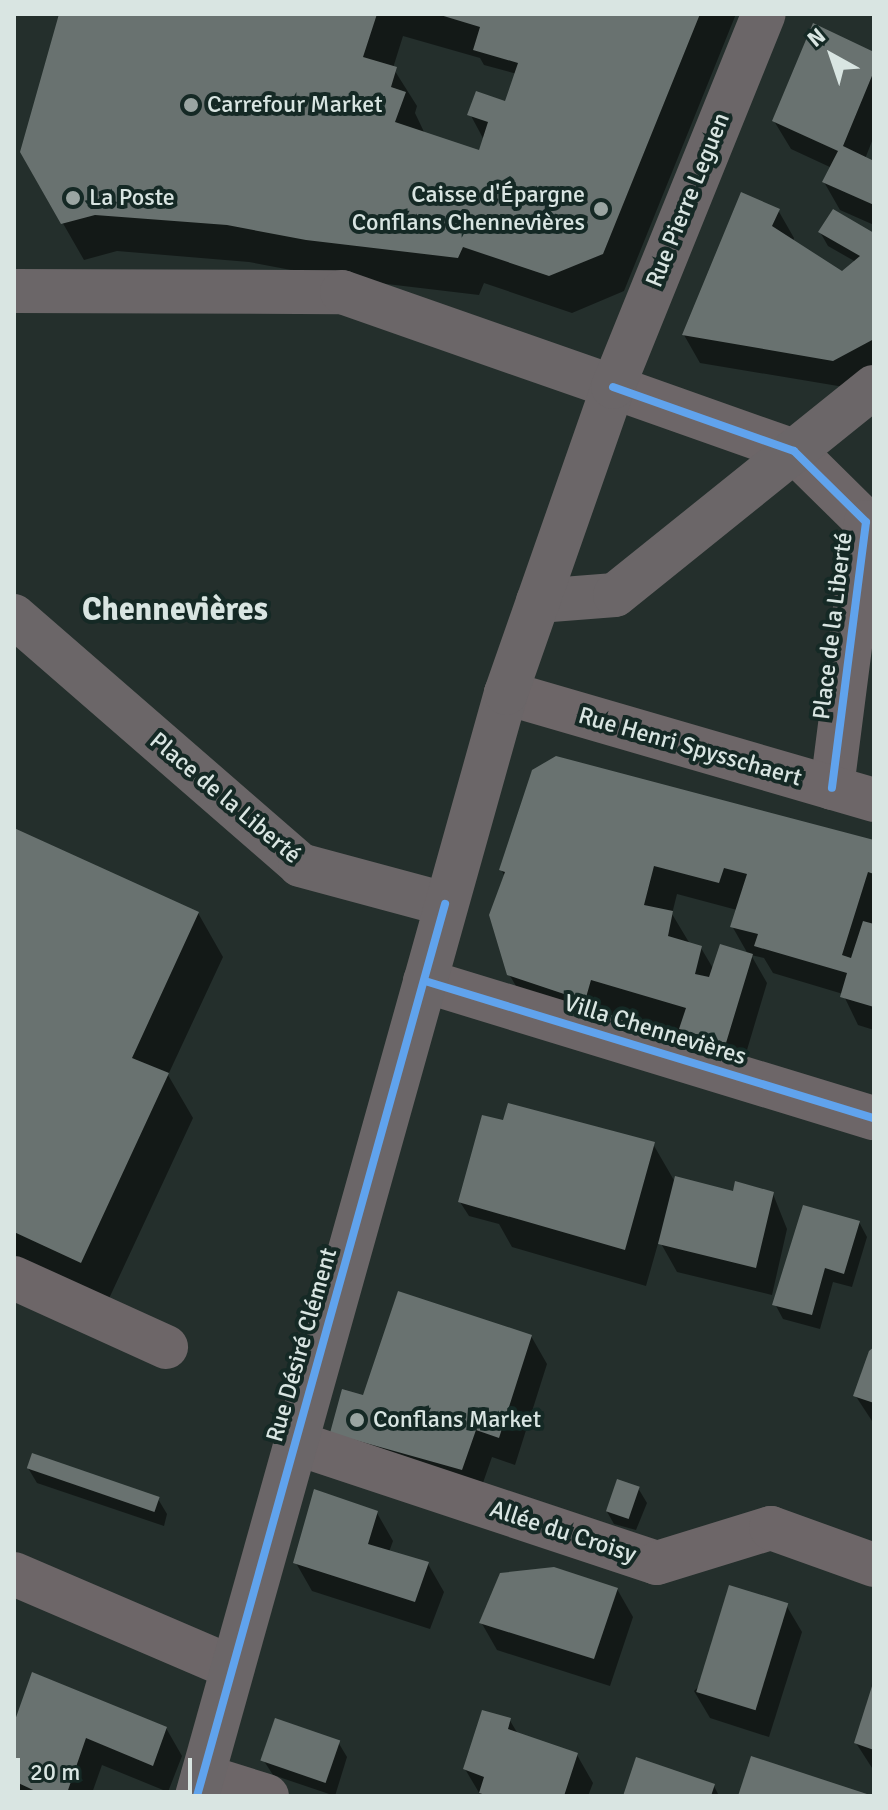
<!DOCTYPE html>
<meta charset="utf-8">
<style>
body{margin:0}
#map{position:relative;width:888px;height:1810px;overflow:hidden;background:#242f2c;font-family:Signika,sans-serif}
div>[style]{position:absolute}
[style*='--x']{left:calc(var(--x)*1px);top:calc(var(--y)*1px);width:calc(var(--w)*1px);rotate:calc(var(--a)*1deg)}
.shadow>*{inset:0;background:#0007}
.building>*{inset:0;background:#697270;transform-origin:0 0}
.minor>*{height:44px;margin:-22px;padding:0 22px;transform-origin:22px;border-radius:22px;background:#6d6668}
.major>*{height:44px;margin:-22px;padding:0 22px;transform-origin:22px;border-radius:22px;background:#6b6668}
.cycleway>*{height:8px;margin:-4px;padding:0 4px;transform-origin:4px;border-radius:4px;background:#60a3ed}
.dots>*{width:22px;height:22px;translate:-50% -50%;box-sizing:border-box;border:4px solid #152925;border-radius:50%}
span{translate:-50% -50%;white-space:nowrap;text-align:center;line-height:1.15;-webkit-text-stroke:8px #152925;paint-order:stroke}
.poi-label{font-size:24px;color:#d9e5e2}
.left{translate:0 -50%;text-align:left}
.right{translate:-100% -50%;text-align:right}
.street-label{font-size:24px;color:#d9e5e2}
.district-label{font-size:32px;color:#d9e5e2;font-weight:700}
.frame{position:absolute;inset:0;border:16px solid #d9e5e2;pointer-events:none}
.north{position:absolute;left:792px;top:16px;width:80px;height:80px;-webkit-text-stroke:6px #152925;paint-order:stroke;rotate:320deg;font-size:22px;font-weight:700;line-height:32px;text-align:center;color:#d9e5e2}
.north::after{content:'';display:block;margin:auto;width:28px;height:36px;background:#d9e5e2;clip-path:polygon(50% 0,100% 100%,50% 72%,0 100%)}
.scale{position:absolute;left:16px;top:1758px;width:176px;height:36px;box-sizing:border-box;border:4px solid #d9e5e2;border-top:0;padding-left:10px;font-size:24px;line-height:28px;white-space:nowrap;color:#d9e5e2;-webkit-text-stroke:6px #152925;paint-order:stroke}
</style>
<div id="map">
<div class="shadow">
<div style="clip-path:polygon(evenodd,61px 14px,736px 14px,624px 291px,572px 313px,484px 283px,479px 295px,328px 277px,249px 262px,117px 251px,84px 260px,22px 152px,61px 14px,403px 36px,480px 58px,484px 65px,517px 74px,507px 103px,470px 114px,484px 140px,480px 152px,425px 134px,415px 113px,417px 106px,393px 68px,403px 36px)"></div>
<div style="clip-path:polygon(874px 54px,874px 136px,865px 159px,874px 163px,874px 225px,840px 210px,824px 182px,832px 168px,791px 149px,774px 121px)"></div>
<div style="clip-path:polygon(778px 210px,794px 238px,793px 242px,843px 274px,856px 262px,828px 246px,820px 232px,874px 235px,874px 375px,850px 388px,700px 363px,684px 335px)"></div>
<div style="clip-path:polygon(14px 830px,198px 913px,223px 957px,168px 1075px,193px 1118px,106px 1305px,14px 1263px)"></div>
<div style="clip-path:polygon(evenodd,874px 842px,874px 1030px,858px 1025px,843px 994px,773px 973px,764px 958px,751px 955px,767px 983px,741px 1070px,531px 1012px,509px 974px,505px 877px,501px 869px,874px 842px,677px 894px,737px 910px,732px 926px,748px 954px,714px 970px,701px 948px,690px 944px,672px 914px,677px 894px)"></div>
<div style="clip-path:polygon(653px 1144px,675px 1182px,734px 1193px,773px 1194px,787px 1229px,772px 1295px,677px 1272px,659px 1240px,646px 1286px,512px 1247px,499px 1224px,469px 1216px,460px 1202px)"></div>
<div style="clip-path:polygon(859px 1222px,867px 1237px,852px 1287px,833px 1282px,820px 1329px,783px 1319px,775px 1304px)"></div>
<div style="clip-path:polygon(531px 1336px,547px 1364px,515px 1465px,492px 1457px,478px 1497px,348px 1460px,365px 1398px)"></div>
<div style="clip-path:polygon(874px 1349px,874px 1424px,855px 1395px)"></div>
<div style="clip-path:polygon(28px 1468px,158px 1499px,167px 1514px,164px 1526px,37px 1483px)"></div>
<div style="clip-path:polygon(638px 1488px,647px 1503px,636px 1530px,614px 1524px,606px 1510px)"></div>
<div style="clip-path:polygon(377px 1513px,393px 1541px,389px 1552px,428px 1564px,444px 1592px,430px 1629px,312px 1591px,296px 1563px)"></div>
<div style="clip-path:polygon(617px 1589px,633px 1617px,610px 1686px,497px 1650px,481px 1622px)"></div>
<div style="clip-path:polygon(786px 1605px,802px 1632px,769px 1737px,710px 1718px,694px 1691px)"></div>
<div style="clip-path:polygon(874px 1688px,874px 1771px,856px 1743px)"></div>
<div style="clip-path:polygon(509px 1719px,518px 1734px,577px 1755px,593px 1783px,588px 1796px,481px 1796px,465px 1769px)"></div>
<div style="clip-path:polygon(166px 1728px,182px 1756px,168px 1792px,102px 1765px,91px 1796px,14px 1796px,14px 1729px)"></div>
<div style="clip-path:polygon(338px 1742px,347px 1757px,335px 1796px,273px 1775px,264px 1761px)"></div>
<div style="clip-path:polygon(714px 1786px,719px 1796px,625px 1796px)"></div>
</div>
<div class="building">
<div style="clip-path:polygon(59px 14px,377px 14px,363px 57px,397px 67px,391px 87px,406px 92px,395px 122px,479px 150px,488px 122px,467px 115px,476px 91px,505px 101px,518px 63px,473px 50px,480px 27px,437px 14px,700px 14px,603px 254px,549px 276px,463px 247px,458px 258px,306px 240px,227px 225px,95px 215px,61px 224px,20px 152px)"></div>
<div style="clip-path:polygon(813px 23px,874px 52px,874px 71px,843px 146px,874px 161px,874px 205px,822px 182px,838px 151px,772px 121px)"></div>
<div style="clip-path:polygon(741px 192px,780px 209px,772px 226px,842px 271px,860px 256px,818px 232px,833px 209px,874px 233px,874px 339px,833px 361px,682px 335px)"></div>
<div style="clip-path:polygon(556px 756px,874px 840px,874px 874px,868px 872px,842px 955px,851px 958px,863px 921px,874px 924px,874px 1007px,840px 997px,847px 973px,754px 946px,758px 934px,730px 927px,747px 874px,724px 868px,719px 883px,654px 866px,644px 905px,673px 911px,668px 936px,702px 946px,695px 974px,709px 977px,720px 944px,753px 954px,726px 1043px,679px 1029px,686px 1008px,591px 980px,585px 1001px,507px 975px,489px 915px,505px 872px,499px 870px,532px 770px)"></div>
<div style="clip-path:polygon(14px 828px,199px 912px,132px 1058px,169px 1073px,81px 1263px,14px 1232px)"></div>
<div style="clip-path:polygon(508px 1103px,655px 1142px,625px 1250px,458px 1202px,482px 1115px,503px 1120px)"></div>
<div style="clip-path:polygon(675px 1176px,733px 1191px,735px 1181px,774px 1192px,756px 1268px,658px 1244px)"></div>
<div style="clip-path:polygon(803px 1205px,860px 1221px,844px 1274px,825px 1268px,812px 1315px,772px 1305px)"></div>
<div style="clip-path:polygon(398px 1291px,532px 1335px,499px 1438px,476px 1430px,462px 1470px,330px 1433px,342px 1389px,363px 1395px)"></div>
<div style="clip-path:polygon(874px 1347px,874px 1403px,853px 1396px,869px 1351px)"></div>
<div style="left:32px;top:1453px;width:135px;height:16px;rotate:19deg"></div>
<div style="left:617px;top:1479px;width:24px;height:34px;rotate:19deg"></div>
<div style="clip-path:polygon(314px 1489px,378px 1511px,368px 1544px,429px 1562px,415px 1602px,293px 1563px)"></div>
<div style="clip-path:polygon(554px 1567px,618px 1588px,594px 1659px,479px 1623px,500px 1573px)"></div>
<div style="left:729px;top:1585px;width:62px;height:112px;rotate:17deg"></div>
<div style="clip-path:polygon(32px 1672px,167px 1727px,153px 1766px,86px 1738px,66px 1796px,46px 1796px,14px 1781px,14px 1723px)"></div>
<div style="clip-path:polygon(873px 1683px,874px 1684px,874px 1750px,854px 1743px)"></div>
<div style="clip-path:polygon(482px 1710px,511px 1718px,508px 1729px,578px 1753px,564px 1796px,489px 1796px,479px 1793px,484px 1777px,463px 1769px)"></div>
<div style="left:275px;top:1718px;width:69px;height:45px;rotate:19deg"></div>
<div style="clip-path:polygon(751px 1756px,870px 1795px,870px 1796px,738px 1796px)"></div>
<div style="clip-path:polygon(636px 1757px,715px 1784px,711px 1796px,623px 1796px)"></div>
</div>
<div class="minor">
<div style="--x:613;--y:387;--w:192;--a:19.5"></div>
<div style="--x:794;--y:451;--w:101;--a:44.6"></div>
<div style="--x:866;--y:522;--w:268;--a:97.3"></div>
<div style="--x:506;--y:693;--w:383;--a:16.2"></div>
<div style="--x:425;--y:981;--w:469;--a:17"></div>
<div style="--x:14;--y:1278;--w:167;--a:24.4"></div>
<div style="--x:296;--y:1443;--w:380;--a:18.4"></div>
<div style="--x:657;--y:1563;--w:119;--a:-17.1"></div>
<div style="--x:771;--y:1528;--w:109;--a:19.8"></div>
<div style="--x:14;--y:1574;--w:236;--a:23.2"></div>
<div style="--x:203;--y:1776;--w:67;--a:17.4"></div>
</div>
<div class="major">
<div style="--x:14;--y:291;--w:328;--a:0.2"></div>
<div style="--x:342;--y:292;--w:287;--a:19.3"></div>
<div style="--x:538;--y:601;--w:77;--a:-4.5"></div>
<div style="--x:615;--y:595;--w:332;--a:-38.8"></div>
<div style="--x:14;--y:616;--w:379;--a:41"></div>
<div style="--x:300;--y:865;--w:150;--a:15.1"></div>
<div style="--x:197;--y:1796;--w:1145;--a:-74.35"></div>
<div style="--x:506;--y:693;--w:324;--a:-70.7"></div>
<div style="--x:613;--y:387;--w:402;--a:-68"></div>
</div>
<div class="cycleway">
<div style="--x:613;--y:387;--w:192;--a:19.5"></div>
<div style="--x:794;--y:451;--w:101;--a:44.6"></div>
<div style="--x:866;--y:522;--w:268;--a:97.3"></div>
<div style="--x:425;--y:981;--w:469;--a:17"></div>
<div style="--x:197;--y:1796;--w:926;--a:-74.46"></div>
</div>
<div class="dots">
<div style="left:191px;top:105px;background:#9aa5a2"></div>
<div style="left:73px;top:198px;background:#9aa5a2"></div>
<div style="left:601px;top:209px;background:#9aa5a2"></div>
<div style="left:357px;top:1420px;background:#9aa5a2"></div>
</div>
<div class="poi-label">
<span class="left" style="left:207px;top:105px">Carrefour Market</span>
<span class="right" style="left:585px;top:209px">Caisse d'Épargne<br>Conflans Chennevières</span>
<span class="left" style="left:89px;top:198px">La Poste</span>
<span class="left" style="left:373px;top:1420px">Conflans Market</span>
</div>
<div class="street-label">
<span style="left:688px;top:200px;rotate:-68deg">Rue Pierre Leguen</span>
<span style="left:833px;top:626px;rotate:-83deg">Place de la Liberté</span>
<span style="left:690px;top:747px;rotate:16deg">Rue Henri Spysschaert</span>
<span style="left:225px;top:798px;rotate:40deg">Place de la Liberté</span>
<span style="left:655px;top:1030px;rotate:17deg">Villa Chennevières</span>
<span style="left:302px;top:1345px;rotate:-74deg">Rue Désiré Clément</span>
<span style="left:563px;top:1532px;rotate:18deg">Allée du Croisy</span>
</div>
<div class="district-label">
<span style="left:175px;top:610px">Chennevières</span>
</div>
<div class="frame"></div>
<div class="north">N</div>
<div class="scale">20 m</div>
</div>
